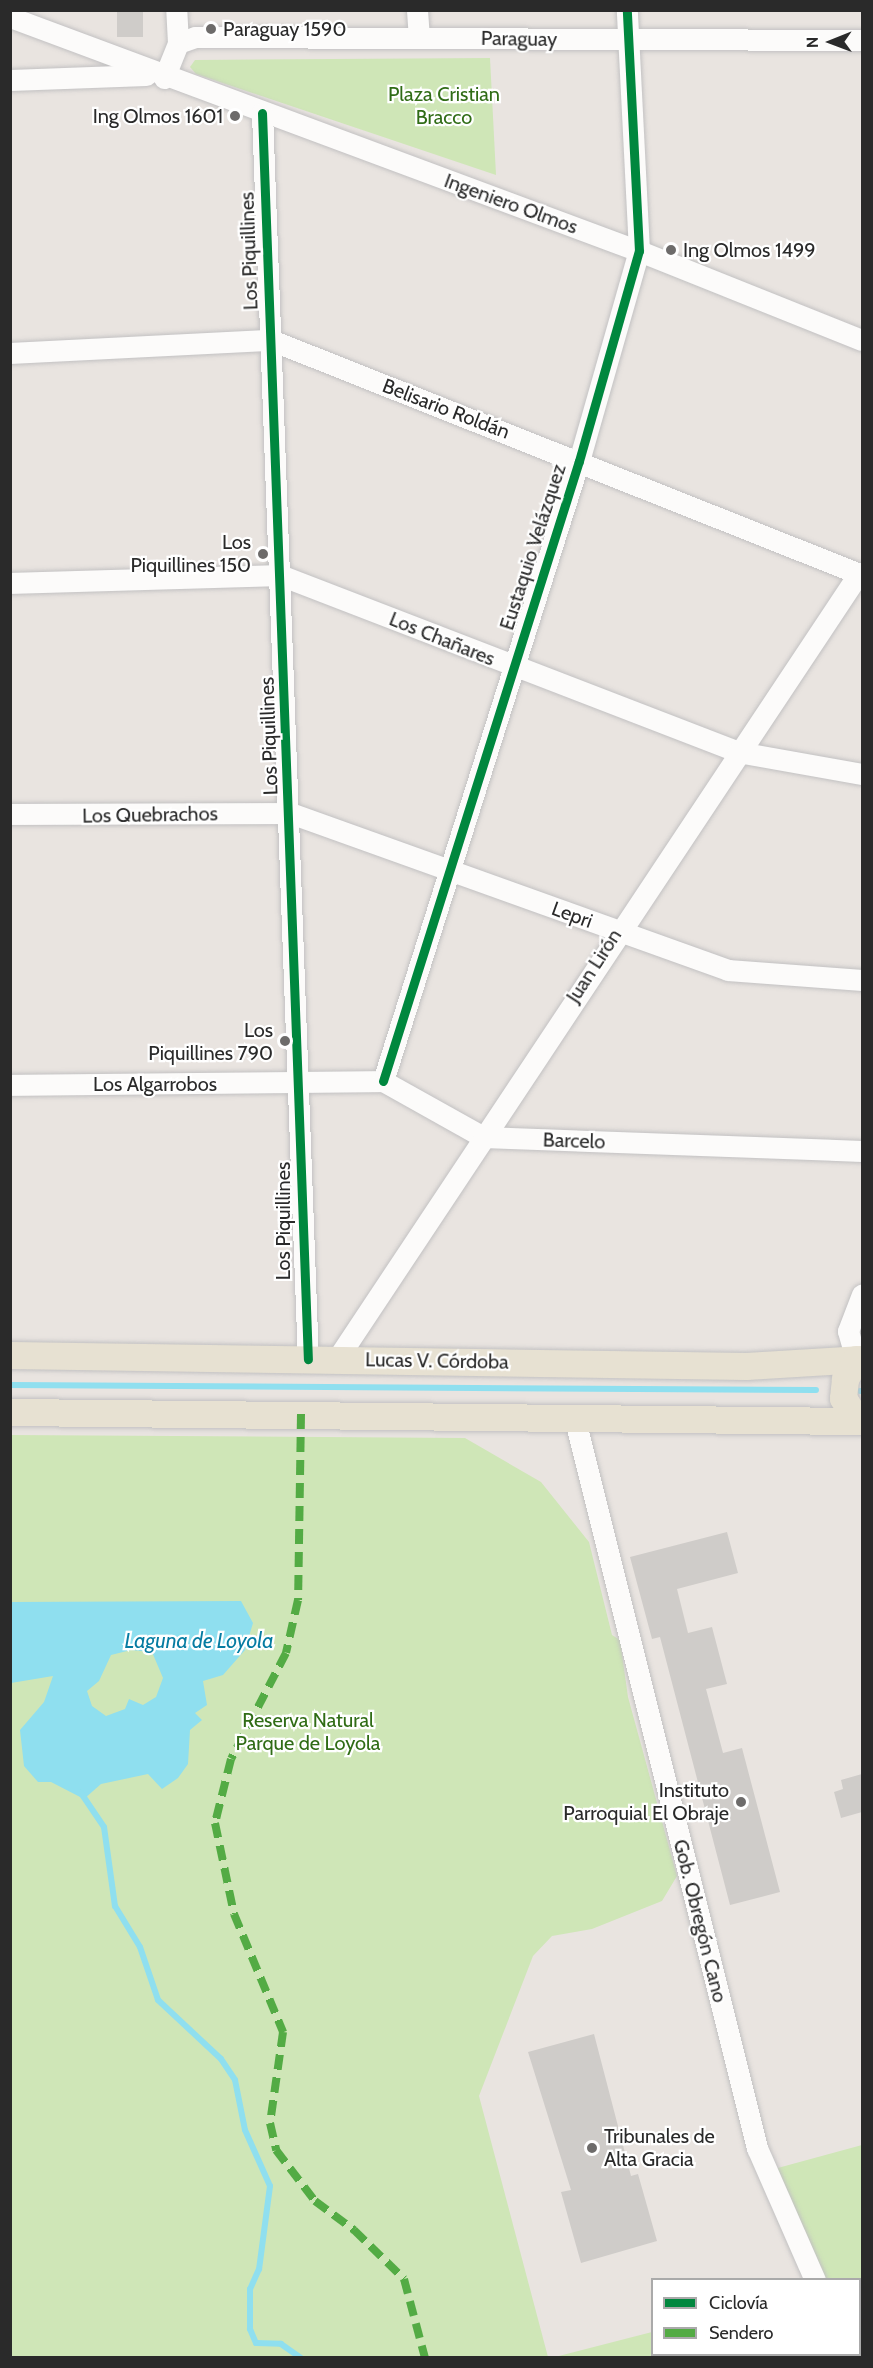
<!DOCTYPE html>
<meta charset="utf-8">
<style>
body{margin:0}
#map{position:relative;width:873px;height:2368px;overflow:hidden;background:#e9e4e0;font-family:Cabin,sans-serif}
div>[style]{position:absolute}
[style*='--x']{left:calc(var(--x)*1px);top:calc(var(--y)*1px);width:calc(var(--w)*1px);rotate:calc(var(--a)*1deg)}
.green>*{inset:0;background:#cfe6b7}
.water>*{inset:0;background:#8fdfef}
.stream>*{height:6px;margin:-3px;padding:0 3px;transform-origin:3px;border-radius:3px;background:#8fdfef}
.building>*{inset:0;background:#cfccc9;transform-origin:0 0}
.roads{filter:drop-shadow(0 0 2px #c2c1c2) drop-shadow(0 0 2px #c2c1c2)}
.minor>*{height:21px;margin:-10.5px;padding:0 10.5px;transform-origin:10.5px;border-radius:10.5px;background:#fcfbfa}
.major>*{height:27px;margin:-13.5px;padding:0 13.5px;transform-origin:13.5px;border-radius:13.5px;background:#e7e1d2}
.quiet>*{height:8px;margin-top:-4px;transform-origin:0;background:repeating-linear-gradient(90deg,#53ab44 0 15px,transparent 0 23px)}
.cycleway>*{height:9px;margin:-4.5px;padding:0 4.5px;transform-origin:4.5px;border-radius:4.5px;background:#00873e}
.dots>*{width:16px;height:16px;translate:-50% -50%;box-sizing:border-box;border:3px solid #fff;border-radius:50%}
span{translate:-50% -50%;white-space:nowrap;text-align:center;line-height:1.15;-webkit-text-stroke:4.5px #fff;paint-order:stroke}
.poi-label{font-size:20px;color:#2a2a2a}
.left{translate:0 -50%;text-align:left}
.right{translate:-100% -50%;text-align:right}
.street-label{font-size:20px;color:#2a2a2a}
.park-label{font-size:20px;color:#306c16}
.water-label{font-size:21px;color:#067ca2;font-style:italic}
.frame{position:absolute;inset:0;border:12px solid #2a2a2a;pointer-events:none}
.legend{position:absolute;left:651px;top:2278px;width:210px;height:78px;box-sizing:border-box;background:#fff;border:2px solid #aaa;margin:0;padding:8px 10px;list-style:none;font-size:18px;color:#2a2a2a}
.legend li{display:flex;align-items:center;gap:12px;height:30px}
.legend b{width:30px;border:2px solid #aaa}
.north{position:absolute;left:801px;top:12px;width:60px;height:60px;-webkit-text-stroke:4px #fff;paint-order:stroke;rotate:269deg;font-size:16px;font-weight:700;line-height:24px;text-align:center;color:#2a2a2a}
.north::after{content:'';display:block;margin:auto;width:21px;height:27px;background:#2a2a2a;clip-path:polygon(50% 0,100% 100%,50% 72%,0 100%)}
</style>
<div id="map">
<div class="green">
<div style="clip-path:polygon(490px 58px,496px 175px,196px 74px,190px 67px,195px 60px)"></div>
<div style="clip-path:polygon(11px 1435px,465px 1438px,541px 1482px,589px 1542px,612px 1635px,620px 1640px,628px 1697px,677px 1876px,662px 1901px,592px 1929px,552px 1936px,533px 1956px,479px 2096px,548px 2357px,11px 2358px)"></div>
<div style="clip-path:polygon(862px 2145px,862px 2341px,860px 2280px,824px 2279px,774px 2169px)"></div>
<div style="clip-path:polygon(652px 2332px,652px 2354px,859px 2358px,551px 2358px)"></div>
</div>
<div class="water">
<div style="clip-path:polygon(evenodd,241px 1601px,253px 1623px,245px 1650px,223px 1675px,203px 1681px,207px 1705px,195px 1713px,202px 1720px,190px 1730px,188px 1764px,178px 1778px,162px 1789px,148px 1774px,101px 1784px,84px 1799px,51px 1782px,38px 1782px,24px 1766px,20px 1730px,44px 1702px,53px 1676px,11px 1683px,11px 1602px,241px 1601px,131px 1650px,152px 1652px,163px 1678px,156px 1697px,143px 1705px,129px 1699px,125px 1709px,106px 1716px,92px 1706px,87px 1691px,99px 1681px,111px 1655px,131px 1650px)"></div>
</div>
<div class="stream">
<div style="--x:10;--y:1385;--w:806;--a:0.36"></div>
<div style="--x:860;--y:1391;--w:2;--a:0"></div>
<div style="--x:81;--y:1793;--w:41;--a:55.9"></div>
<div style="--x:104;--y:1827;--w:80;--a:82.1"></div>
<div style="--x:115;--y:1906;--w:48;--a:58.6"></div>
<div style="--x:140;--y:1947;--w:56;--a:71.2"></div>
<div style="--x:158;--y:2000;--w:86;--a:43.1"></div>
<div style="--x:221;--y:2059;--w:25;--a:56"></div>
<div style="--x:235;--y:2080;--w:51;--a:78.7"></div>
<div style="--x:245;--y:2130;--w:61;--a:65.9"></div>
<div style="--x:270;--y:2186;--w:84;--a:97.5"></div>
<div style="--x:259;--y:2269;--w:22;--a:114"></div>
<div style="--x:250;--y:2289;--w:40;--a:90"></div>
<div style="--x:250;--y:2329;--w:15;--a:67"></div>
<div style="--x:256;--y:2343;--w:25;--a:2"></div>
<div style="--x:281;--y:2344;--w:24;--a:35"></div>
</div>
<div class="building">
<div style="left:117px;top:10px;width:26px;height:27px"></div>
<div style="clip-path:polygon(727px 1532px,738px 1573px,677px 1589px,688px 1633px,712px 1627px,727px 1684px,706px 1689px,723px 1753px,742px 1748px,780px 1892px,730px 1905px,660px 1637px,652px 1639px,630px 1557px)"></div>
<div style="clip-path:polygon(862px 1774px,862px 1812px,841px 1818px,834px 1792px,843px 1789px,841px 1780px)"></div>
<div style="clip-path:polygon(594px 2034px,631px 2176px,638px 2174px,657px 2241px,581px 2263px,561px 2192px,571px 2190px,528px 2052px)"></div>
</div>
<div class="roads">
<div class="minor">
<div style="--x:417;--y:10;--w:28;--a:86"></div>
<div style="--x:10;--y:17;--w:671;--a:20.41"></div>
<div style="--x:639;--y:251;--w:240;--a:21.8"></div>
<div style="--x:178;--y:43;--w:18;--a:-19"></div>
<div style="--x:195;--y:37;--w:667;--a:0.26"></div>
<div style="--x:164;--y:78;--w:38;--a:-68"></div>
<div style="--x:178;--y:43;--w:33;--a:-93"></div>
<div style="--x:10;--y:80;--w:136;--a:-2.1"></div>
<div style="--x:262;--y:113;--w:1247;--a:87.89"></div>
<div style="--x:10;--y:353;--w:261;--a:-2.9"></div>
<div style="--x:271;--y:340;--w:636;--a:21.68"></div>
<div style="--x:10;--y:583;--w:270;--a:-1.7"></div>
<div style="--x:280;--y:575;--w:491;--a:21.1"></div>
<div style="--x:738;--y:752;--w:126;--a:10.1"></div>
<div style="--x:10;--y:814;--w:280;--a:-0.2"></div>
<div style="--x:290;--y:813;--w:465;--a:19.7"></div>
<div style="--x:728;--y:970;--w:134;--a:4.3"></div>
<div style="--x:383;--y:1081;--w:650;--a:-72.46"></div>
<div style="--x:579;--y:461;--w:218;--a:-74.1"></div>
<div style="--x:639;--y:251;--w:241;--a:-92.9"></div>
<div style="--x:10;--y:1085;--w:373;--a:-0.6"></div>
<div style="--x:383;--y:1081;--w:115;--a:29.2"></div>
<div style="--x:483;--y:1137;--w:379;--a:2.1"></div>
<div style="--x:337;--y:1359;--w:940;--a:-56.41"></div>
<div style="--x:856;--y:1359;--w:29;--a:-106"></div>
<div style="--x:848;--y:1331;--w:39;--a:-69"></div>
<div style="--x:574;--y:1416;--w:755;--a:75.96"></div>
<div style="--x:757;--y:2148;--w:144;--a:66.3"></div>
<div style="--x:860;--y:2350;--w:2;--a:27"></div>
</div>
<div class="major">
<div style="--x:10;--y:1355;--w:736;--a:0.86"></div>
<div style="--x:746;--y:1366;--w:116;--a:-3.5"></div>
<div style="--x:856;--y:1359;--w:23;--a:119"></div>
<div style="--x:845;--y:1379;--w:19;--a:96"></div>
<div style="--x:843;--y:1398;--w:27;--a:57"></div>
<div style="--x:10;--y:1412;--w:852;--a:0.61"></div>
</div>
</div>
<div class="quiet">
<div style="--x:301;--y:1414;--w:186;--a:90.9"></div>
<div style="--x:298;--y:1600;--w:54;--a:102.8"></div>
<div style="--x:286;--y:1653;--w:119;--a:117.4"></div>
<div style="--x:231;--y:1759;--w:66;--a:104"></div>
<div style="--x:215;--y:1823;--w:93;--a:78.2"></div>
<div style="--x:234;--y:1914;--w:128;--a:67.4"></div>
<div style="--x:283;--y:2032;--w:92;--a:98.1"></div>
<div style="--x:270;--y:2123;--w:28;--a:77"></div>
<div style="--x:276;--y:2150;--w:64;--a:52.6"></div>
<div style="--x:315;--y:2201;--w:49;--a:36.6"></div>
<div style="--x:354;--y:2230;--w:70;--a:44.4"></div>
<div style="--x:404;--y:2279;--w:82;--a:75.1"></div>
</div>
<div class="cycleway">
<div style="--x:262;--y:113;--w:1247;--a:87.89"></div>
<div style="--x:383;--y:1081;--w:650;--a:-72.46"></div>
<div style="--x:579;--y:461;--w:218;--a:-74.1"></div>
<div style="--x:639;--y:251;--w:241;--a:-92.9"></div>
</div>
<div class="dots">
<div style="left:211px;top:29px;background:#6d6b6a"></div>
<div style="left:235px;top:116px;background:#6d6b6a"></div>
<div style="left:671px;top:250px;background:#6d6b6a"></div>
<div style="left:263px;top:554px;background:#6d6b6a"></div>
<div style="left:285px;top:1041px;background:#6d6b6a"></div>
<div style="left:741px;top:1802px;background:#6d6b6a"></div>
<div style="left:592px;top:2148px;background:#6d6b6a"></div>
</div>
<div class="poi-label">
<span class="left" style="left:223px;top:29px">Paraguay 1590</span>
<span class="right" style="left:223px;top:116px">Ing Olmos 1601</span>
<span class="left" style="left:683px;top:250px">Ing Olmos 1499</span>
<span class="right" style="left:251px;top:554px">Los<br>Piquillines 150</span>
<span class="right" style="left:273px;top:1042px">Los<br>Piquillines 790</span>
<span class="right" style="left:729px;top:1802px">Instituto<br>Parroquial El Obraje</span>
<span class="left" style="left:604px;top:2148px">Tribunales de<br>Alta Gracia</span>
</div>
<div class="street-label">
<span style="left:519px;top:39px;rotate:1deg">Paraguay</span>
<span style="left:511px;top:204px;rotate:20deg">Ingeniero Olmos</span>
<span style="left:249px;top:251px;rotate:-92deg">Los Piquillines</span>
<span style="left:446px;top:409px;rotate:21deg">Belisario Roldán</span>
<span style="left:533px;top:547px;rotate:-72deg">Eustaquio Velázquez</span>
<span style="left:442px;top:639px;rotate:22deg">Los Chañares</span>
<span style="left:269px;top:736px;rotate:-92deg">Los Piquillines</span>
<span style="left:150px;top:815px;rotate:-1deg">Los Quebrachos</span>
<span style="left:572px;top:915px;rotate:20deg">Lepri</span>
<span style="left:594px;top:966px;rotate:-57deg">Juan Lirón</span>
<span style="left:155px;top:1084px">Los Algarrobos</span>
<span style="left:574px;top:1141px;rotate:2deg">Barcelo</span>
<span style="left:283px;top:1221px;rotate:-90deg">Los Piquillines</span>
<span style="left:437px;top:1361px;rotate:1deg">Lucas V. Córdoba</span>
<span style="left:700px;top:1921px;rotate:76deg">Gob. Obregón Cano</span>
</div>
<div class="park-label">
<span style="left:444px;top:106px">Plaza Cristian<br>Bracco</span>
<span style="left:308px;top:1732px">Reserva Natural<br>Parque de Loyola</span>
</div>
<div class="water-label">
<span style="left:199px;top:1641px">Laguna de Loyola</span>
</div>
<div class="frame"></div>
<ul class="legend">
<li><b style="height:8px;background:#00873e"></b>Ciclovía</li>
<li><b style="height:8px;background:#53ab44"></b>Sendero</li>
</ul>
<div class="north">N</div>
</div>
